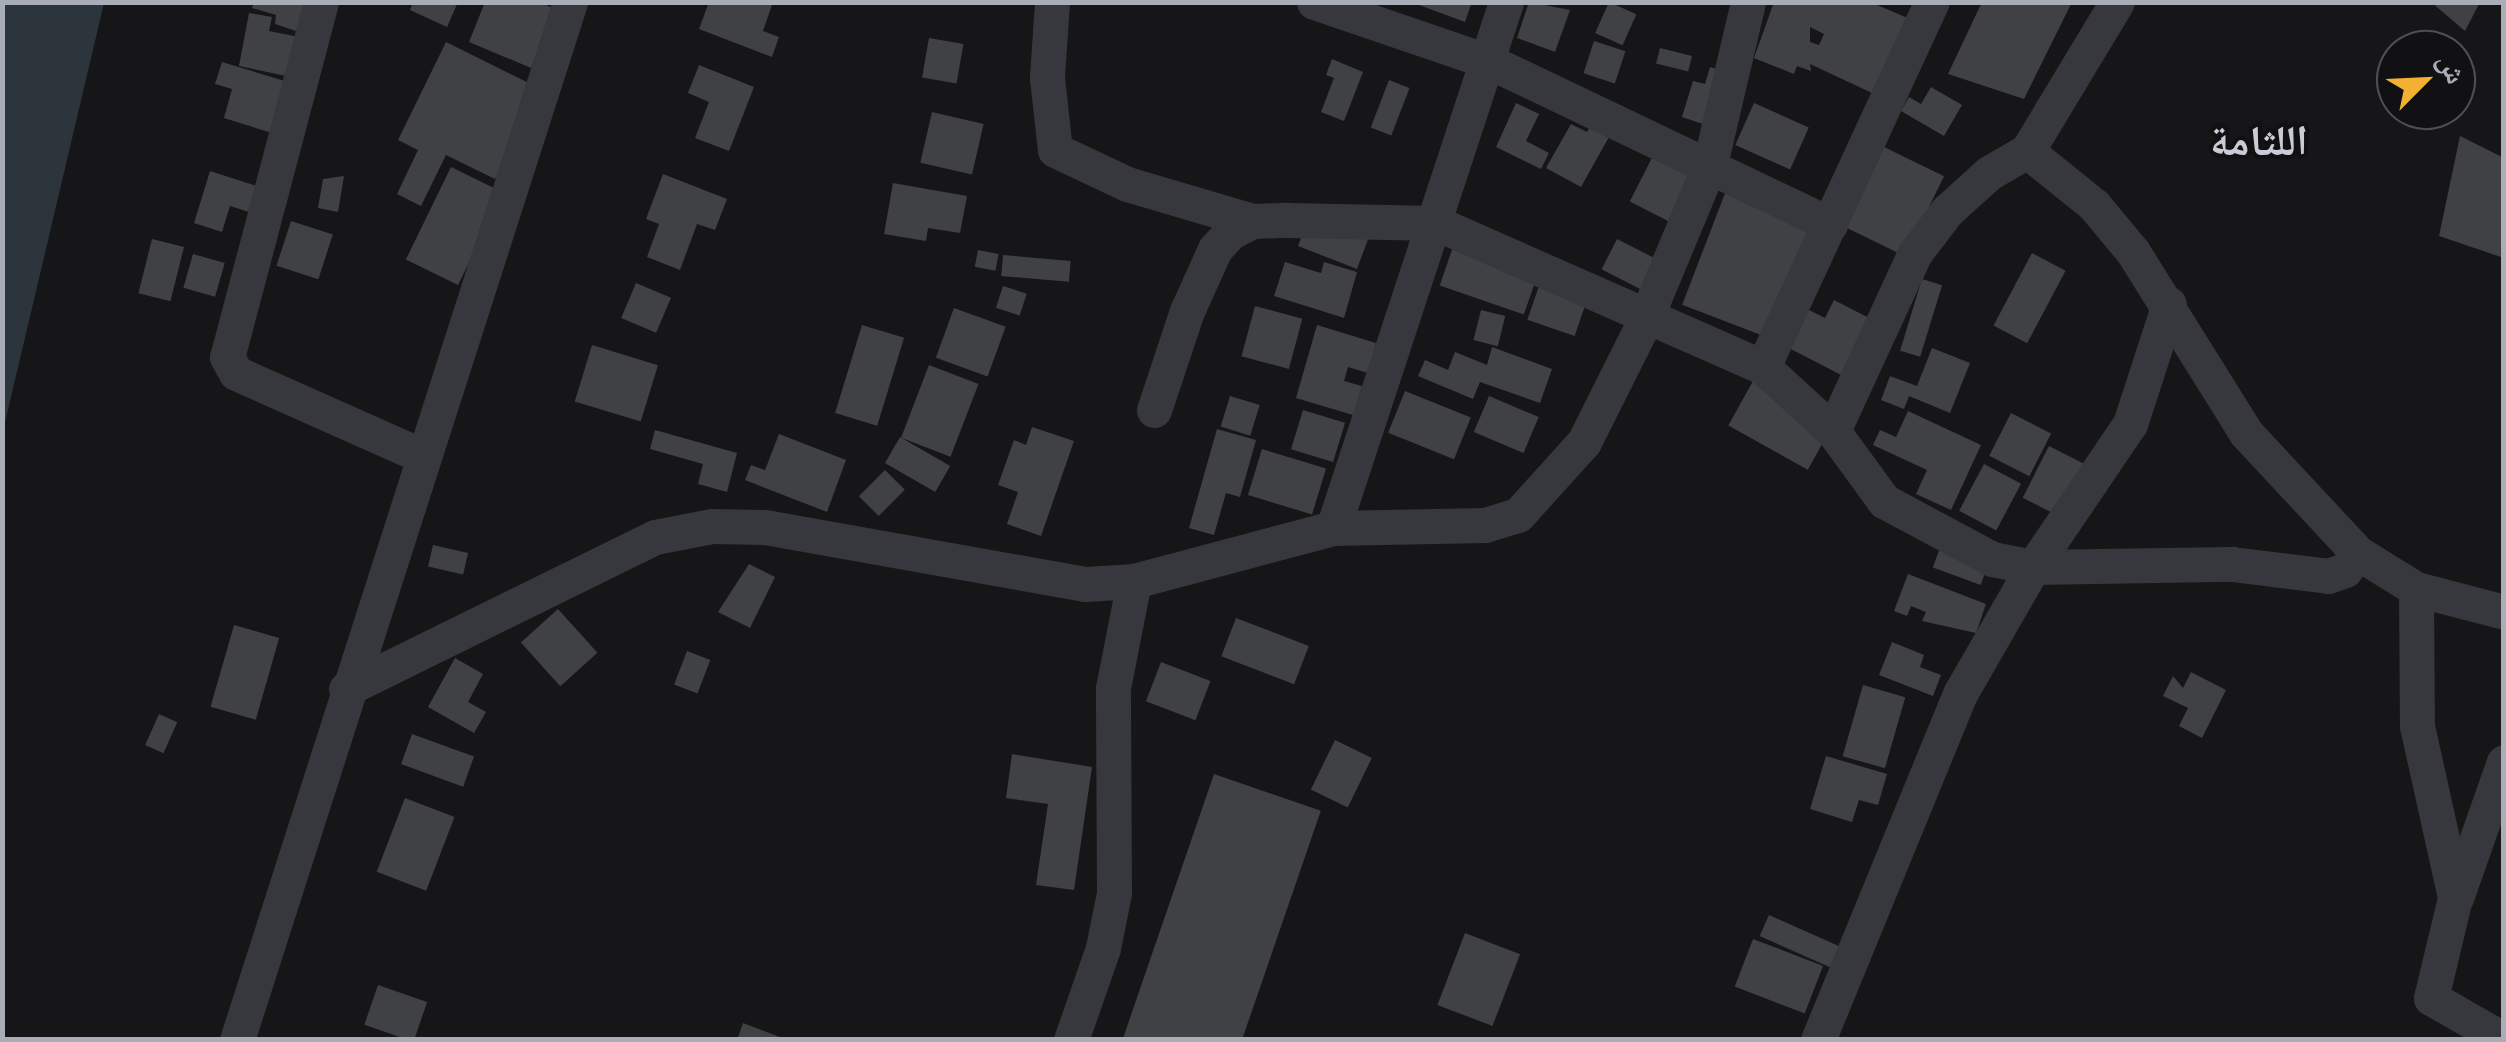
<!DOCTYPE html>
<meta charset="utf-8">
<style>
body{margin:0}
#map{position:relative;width:2506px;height:1042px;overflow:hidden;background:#161618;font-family:"Nunito Sans","Noto Naskh Arabic",sans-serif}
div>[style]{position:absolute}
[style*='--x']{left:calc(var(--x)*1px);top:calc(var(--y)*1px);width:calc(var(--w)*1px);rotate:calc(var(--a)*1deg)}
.water>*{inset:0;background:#2c353c}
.building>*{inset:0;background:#404145;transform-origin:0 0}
.minor>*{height:35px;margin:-17.5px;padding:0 17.5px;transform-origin:17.5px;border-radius:17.5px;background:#37383d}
span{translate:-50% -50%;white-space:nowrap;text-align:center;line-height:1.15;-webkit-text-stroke:8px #111113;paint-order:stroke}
.district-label{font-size:42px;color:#c9ccd4;font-weight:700}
.frame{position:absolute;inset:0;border:5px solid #a8adb8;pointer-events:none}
.north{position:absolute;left:2376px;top:30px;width:100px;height:100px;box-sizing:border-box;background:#111113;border:2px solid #4d4f55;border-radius:50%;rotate:66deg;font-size:28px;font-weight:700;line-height:40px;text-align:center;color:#a8adb8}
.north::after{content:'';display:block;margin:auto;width:35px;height:45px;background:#f2b134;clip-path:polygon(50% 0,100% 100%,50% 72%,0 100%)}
</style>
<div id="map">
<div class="water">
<div style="clip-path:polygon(5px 3px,104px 3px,3px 431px,2px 10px)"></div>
</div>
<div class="building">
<div style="clip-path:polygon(254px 2px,309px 2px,299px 32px,275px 24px,276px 15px,252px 8px)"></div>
<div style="clip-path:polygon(413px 2px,458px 2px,447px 27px,410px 10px)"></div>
<div style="clip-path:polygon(485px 2px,539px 2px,555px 9px,531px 68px,469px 42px)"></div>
<div style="clip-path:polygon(709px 2px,773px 2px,763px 31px,779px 37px,772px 57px,699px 29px)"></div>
<div style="clip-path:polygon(1411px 2px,1472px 2px,1465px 22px)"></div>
<div style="clip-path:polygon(1529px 2px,1570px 10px,1555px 52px,1517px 38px)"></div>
<div style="left:1609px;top:2px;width:30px;height:34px;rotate:24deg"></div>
<div style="clip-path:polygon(evenodd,1774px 2px,1870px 2px,1910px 19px,1872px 93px,1810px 64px,1811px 71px,1797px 66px,1794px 74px,1754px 58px,1774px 2px,1810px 27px,1824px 34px,1819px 45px,1810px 42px,1810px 27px)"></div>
<div style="clip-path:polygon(1982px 2px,2072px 2px,2024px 99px,1948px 74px)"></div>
<div style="clip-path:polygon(2431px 2px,2480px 2px,2465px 31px)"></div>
<div style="clip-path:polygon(249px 13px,272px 17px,269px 31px,299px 37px,291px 77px,239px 66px)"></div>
<div style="left:929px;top:38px;width:35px;height:40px;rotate:10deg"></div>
<div style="left:1594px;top:41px;width:33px;height:34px;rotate:18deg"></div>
<div style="clip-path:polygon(446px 42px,539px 88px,495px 179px,446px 155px,421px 206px,397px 194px,418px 150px,398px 140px)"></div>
<div style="left:1660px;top:48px;width:33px;height:16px;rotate:14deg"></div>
<div style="clip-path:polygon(1332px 59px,1363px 72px,1344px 121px,1321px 112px,1334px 78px,1326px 75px)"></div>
<div style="clip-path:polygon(222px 62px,288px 82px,272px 133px,224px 118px,232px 89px,215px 84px)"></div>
<div style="clip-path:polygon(699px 65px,754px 87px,729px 151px,695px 138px,709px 102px,688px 93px)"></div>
<div style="clip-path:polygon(1710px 67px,1732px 74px,1715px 128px,1682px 117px,1693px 81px,1705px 84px)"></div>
<div style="left:1389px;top:80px;width:22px;height:51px;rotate:21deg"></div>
<div style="clip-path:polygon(1931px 87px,1962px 105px,1944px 136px,1901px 111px,1909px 97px,1921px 104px)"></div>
<div style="clip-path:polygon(1516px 103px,1539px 114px,1526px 141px,1549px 153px,1541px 169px,1496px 147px)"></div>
<div style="left:1754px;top:103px;width:60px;height:46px;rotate:24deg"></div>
<div style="left:932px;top:112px;width:53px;height:52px;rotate:13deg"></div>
<div style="clip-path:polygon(1595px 117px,1614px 128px,1581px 187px,1546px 168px,1571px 124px,1587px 132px)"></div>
<div style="clip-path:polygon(2460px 136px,2504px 158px,2504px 258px,2439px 236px)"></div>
<div style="left:1882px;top:146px;width:69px;height:89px;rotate:26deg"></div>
<div style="left:1657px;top:148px;width:49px;height:60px;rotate:27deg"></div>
<div style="left:451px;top:167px;width:58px;height:103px;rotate:26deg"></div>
<div style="clip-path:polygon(210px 171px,257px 186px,249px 212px,230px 206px,222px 232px,194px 223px)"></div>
<div style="clip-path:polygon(663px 174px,727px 199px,715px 230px,697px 224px,680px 270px,647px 257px,659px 224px,646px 219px)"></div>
<div style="clip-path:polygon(344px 176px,338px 212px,318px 208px,323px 179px)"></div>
<div style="clip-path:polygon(893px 183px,967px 196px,960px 233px,928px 228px,926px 241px,884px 234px)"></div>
<div style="left:1727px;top:188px;width:99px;height:125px;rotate:21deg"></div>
<div style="left:291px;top:221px;width:44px;height:47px;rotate:18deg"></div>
<div style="clip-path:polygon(1304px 230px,1370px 234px,1357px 269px,1298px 246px)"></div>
<div style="left:152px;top:239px;width:33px;height:56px;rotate:14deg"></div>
<div style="left:1617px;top:239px;width:51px;height:34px;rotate:27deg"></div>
<div style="left:1455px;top:241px;width:89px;height:47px;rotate:19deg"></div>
<div style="left:978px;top:250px;width:21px;height:17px;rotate:11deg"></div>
<div style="left:2032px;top:253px;width:38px;height:82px;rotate:28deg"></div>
<div style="left:193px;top:254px;width:33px;height:35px;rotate:16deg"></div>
<div style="left:1003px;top:255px;width:68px;height:21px;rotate:5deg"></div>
<div style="clip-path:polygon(1285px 262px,1321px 273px,1324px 262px,1357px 272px,1344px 318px,1274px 296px)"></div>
<div style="left:1922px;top:279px;width:21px;height:75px;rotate:17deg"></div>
<div style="left:1541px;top:280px;width:50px;height:42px;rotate:19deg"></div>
<div style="left:636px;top:283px;width:38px;height:38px;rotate:23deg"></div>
<div style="left:1003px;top:286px;width:25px;height:23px;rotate:18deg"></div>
<div style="clip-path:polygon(1834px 300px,1871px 319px,1843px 376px,1787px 347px,1807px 309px,1825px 318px)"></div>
<div style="left:1255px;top:306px;width:49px;height:52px;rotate:15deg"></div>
<div style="left:954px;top:308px;width:55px;height:53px;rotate:20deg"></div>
<div style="left:1481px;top:310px;width:25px;height:31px;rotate:14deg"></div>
<div style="left:862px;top:325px;width:44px;height:92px;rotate:17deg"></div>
<div style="clip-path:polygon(1317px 325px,1376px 343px,1368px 373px,1348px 367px,1344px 381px,1362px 386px,1353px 415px,1296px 398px)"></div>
<div style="left:592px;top:345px;width:69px;height:59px;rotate:17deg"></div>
<div style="clip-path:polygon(1492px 347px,1552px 369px,1540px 403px,1480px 382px,1473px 399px,1418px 376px,1425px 360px,1448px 370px,1455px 352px,1487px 365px)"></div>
<div style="clip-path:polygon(1932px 348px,1970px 363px,1950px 413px,1909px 396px,1904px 409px,1881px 400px,1890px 376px,1917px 386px)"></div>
<div style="left:929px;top:365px;width:53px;height:78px;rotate:21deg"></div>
<div style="left:1753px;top:381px;width:91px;height:51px;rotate:29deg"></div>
<div style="left:1405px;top:391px;width:71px;height:45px;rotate:22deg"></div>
<div style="left:1230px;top:396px;width:31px;height:32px;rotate:17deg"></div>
<div style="left:1489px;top:396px;width:54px;height:39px;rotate:23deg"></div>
<div style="left:1303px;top:410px;width:44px;height:41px;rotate:17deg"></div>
<div style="clip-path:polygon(1908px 411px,1981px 445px,1951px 510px,1916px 494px,1927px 470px,1873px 445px,1880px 430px,1896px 437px)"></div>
<div style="left:2011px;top:413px;width:45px;height:48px;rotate:27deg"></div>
<div style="clip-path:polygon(1032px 427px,1074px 441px,1041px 536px,1007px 524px,1018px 492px,998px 485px,1014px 440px,1026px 445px)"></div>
<div style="clip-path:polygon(1217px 429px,1256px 440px,1240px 497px,1226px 493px,1214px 535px,1189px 528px)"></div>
<div style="clip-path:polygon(655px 430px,737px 453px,727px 492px,698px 484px,703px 464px,650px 449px)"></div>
<div style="clip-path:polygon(779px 434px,846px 460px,827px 512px,745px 480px,751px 465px,765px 470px)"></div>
<div style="left:900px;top:437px;width:58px;height:30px;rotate:30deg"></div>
<div style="left:2049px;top:446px;width:42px;height:58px;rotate:27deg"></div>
<div style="left:1262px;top:449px;width:67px;height:48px;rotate:17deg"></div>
<div style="left:1984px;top:464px;width:42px;height:53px;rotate:28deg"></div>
<div style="left:885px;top:470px;width:28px;height:37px;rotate:45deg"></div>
<div style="left:433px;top:545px;width:36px;height:22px;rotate:13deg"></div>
<div style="left:1941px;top:545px;width:51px;height:24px;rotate:20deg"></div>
<div style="clip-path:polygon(749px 564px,775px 577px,750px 628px,718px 612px)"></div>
<div style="clip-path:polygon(1908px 574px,1986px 604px,1976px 633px,1922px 621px,1926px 612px,1911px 606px,1907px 616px,1894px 611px)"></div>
<div style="left:558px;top:609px;width:59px;height:50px;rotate:48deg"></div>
<div style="left:1236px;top:618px;width:78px;height:41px;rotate:21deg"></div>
<div style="left:234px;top:625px;width:47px;height:85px;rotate:16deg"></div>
<div style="clip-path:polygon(1892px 642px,1924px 655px,1920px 667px,1941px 675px,1933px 696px,1879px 675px)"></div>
<div style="left:687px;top:651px;width:25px;height:36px;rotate:21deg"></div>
<div style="clip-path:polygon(455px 658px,483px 674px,468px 702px,486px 712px,474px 733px,428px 707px)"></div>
<div style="left:1161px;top:662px;width:53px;height:42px;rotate:21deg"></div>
<div style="clip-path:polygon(2191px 672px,2226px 690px,2202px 738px,2179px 726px,2188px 708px,2163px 696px,2173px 676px,2183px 688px)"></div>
<div style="left:1863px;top:685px;width:44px;height:74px;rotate:16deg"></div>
<div style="left:159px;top:714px;width:20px;height:34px;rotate:24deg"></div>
<div style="left:412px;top:734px;width:66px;height:32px;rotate:20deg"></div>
<div style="left:1335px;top:740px;width:41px;height:55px;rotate:26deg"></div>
<div style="clip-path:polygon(1012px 754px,1092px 767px,1074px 890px,1036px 885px,1048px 804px,1006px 798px)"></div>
<div style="clip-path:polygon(1826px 756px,1887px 774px,1878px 805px,1859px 800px,1852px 822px,1810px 809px)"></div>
<div style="left:1214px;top:774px;width:113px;height:280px;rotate:19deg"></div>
<div style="left:405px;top:798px;width:53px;height:79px;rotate:21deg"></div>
<div style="left:1769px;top:915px;width:77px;height:23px;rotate:24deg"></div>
<div style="left:1465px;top:933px;width:59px;height:77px;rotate:21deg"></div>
<div style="left:1753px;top:939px;width:75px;height:51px;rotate:21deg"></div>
<div style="left:378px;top:985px;width:52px;height:42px;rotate:19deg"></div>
<div style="clip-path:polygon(743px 1023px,785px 1039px,785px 1040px,737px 1040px)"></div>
</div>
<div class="minor">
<div style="--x:321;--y:2;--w:367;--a:104.8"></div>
<div style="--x:227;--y:357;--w:18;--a:61"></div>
<div style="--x:236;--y:373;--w:204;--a:24"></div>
<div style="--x:1052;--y:2;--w:76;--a:93.8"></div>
<div style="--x:1047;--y:78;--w:72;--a:83.7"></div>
<div style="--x:1055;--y:150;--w:80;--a:25.3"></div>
<div style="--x:1127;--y:184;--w:131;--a:16.4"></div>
<div style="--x:1314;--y:2;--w:186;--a:18.8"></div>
<div style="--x:1490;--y:62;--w:377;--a:25.5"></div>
<div style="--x:2117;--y:2;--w:174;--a:121.1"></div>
<div style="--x:2027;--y:151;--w:86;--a:38.9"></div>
<div style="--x:2094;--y:205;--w:61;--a:50.3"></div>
<div style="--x:2133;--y:252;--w:213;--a:58"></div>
<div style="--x:2246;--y:433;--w:164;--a:47"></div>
<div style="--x:2358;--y:553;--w:68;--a:31.8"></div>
<div style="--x:2416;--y:589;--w:91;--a:14.6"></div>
<div style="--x:1763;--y:367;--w:402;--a:-65.2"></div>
<div style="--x:1154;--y:410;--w:104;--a:-71.6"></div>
<div style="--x:1187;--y:311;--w:68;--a:-65.7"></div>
<div style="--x:1215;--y:249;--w:23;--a:-47"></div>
<div style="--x:1231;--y:232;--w:25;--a:-27"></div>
<div style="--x:1253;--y:221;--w:34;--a:-2"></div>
<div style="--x:1287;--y:220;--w:149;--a:1.2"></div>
<div style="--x:1436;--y:223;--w:357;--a:23.8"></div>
<div style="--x:1763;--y:367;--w:95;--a:42.4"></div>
<div style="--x:1833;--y:431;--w:87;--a:53.9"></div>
<div style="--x:1884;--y:501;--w:123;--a:28.2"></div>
<div style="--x:1992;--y:559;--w:42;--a:11"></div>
<div style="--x:2033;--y:567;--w:199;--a:-0.9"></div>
<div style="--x:2232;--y:564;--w:97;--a:7.1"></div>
<div style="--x:2328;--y:576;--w:18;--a:-19"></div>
<div style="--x:2345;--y:570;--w:21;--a:-53"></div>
<div style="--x:1833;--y:431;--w:196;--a:-65.3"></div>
<div style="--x:1915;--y:253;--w:53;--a:-52.7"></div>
<div style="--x:1947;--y:211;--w:57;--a:-42.1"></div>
<div style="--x:1989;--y:173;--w:44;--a:-30.1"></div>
<div style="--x:1333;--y:528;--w:554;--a:-71.79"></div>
<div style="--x:2416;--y:589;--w:137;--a:89.6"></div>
<div style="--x:2417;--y:726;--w:176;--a:77.5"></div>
<div style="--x:2455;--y:898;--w:103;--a:103.5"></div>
<div style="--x:2431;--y:998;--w:70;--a:29.8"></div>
<div style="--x:2492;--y:1033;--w:7;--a:106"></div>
<div style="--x:346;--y:689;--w:344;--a:-26.2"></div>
<div style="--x:655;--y:537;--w:58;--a:-10.9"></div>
<div style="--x:712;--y:526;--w:53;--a:1.1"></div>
<div style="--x:765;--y:527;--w:325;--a:10.1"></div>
<div style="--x:1085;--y:584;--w:49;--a:-3.5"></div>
<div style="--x:1134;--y:581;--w:206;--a:-14.9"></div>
<div style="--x:1333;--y:528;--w:152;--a:-1.1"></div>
<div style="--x:1485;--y:525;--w:34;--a:-17"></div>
<div style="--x:1518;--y:515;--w:98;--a:-47.9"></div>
<div style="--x:1584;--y:442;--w:136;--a:-63.4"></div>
<div style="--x:1645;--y:320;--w:169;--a:-67.4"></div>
<div style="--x:1710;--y:164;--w:166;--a:-76.8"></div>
<div style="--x:2456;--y:898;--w:144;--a:-70.6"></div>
<div style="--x:237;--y:1040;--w:1090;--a:-72.21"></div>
<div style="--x:1071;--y:1040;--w:97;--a:-70.8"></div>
<div style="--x:1103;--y:948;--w:56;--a:-78.7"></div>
<div style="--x:1114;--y:893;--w:205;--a:-90.3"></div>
<div style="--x:1113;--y:688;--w:109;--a:-78.9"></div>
<div style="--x:1818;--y:1040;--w:376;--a:-67.7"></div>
<div style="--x:1961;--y:692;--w:144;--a:-60.1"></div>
<div style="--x:2033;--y:567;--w:173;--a:-55.9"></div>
<div style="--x:2130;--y:424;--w:126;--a:-72"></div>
</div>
<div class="district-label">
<span style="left:2259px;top:142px">اللثامة</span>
</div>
<div class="frame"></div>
<div class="north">ش</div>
</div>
